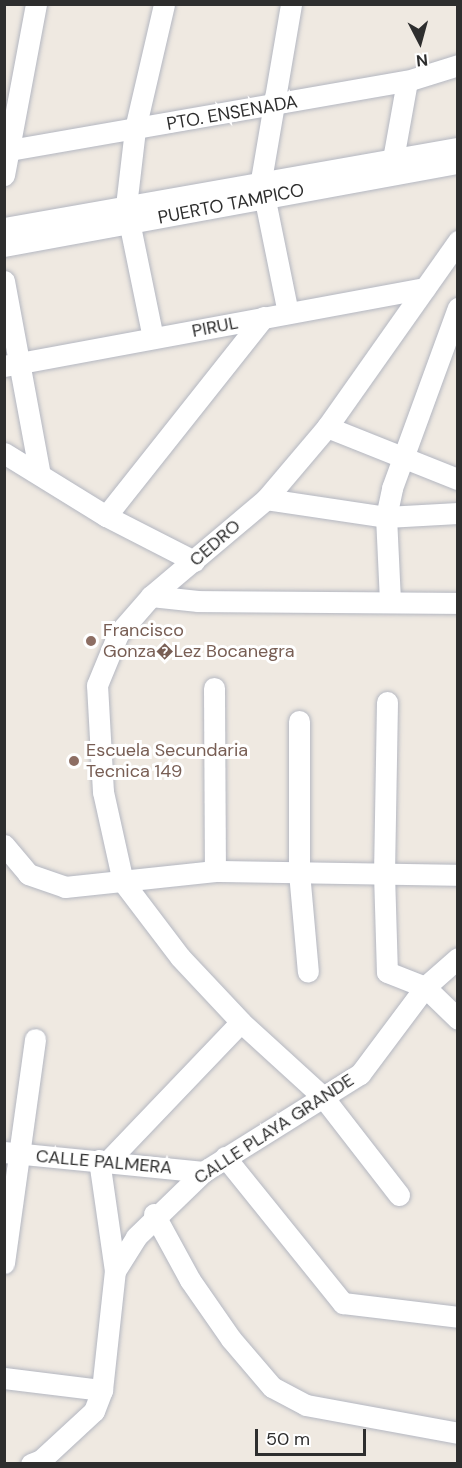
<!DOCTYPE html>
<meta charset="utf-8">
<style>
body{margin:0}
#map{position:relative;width:462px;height:1468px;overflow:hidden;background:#efe9e1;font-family:"DM Sans",sans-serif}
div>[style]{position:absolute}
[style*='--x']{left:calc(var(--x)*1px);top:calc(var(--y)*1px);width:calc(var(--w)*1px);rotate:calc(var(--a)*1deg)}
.roads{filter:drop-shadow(0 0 2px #b4b7c1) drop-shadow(0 0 2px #b4b7c1)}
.minor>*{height:21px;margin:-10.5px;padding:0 10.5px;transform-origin:10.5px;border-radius:10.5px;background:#fff}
.dots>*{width:16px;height:16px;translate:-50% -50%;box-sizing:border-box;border:3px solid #fff;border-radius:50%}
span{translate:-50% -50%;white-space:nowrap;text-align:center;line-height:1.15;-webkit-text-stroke:6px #fff;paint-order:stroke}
.street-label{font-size:18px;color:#2e2e2e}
.education-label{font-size:18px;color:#785e54}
.left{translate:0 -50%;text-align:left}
.frame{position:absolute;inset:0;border:6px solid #2e2e2e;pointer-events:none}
.north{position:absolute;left:390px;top:12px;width:60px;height:60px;-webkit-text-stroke:4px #fff;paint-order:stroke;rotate:174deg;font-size:16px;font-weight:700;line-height:24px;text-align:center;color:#2e2e2e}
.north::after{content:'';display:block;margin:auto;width:21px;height:27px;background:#2e2e2e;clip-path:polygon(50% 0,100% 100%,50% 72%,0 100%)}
.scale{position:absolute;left:255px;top:1429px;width:111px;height:27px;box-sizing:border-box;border:3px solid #2e2e2e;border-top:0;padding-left:8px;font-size:18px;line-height:21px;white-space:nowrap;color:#2e2e2e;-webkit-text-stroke:4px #fff;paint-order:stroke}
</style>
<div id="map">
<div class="roads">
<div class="minor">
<div style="--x:4;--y:151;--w:409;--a:-9.9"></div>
<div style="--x:407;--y:81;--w:53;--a:-17.4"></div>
<div style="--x:393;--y:159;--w:79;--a:-79.8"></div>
<div style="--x:4;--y:175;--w:174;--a:-79.4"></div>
<div style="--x:4;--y:228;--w:461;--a:-10"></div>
<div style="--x:4;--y:246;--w:462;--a:-10.4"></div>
<div style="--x:4;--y:281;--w:197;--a:79.5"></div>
<div style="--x:288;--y:313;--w:136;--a:-101.5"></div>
<div style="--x:261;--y:180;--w:179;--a:-80.3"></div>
<div style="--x:153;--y:338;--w:135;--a:-101.6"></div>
<div style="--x:126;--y:206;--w:78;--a:-83.3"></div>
<div style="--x:135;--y:129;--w:128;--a:-76.9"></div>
<div style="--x:4;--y:366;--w:428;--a:-10.5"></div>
<div style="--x:327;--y:427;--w:141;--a:21.7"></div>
<div style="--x:4;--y:453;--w:120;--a:31.7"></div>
<div style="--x:106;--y:516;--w:99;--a:27.1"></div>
<div style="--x:266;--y:499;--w:121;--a:8.5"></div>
<div style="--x:386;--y:517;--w:72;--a:-3.2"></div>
<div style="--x:106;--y:516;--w:254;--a:-51.6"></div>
<div style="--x:151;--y:596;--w:47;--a:6.1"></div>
<div style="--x:198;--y:601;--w:260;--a:0.4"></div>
<div style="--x:390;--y:601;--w:84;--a:-92.7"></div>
<div style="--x:386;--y:517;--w:30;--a:-78"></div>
<div style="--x:392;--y:488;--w:192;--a:-69.9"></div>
<div style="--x:214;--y:688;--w:183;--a:89.7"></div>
<div style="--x:387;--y:702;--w:171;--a:91"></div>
<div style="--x:384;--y:873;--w:99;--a:88.3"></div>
<div style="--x:387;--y:972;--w:41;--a:21.5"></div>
<div style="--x:425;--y:987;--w:46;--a:44.1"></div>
<div style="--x:299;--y:721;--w:151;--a:90"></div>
<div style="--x:299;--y:872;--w:100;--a:84.9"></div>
<div style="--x:4;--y:845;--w:38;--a:50"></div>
<div style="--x:28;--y:874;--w:39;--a:19"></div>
<div style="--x:65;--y:887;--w:151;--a:-6.1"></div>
<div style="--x:215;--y:871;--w:243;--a:0.9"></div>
<div style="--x:4;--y:1152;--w:200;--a:5.7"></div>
<div style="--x:225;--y:1157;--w:188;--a:51.1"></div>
<div style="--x:343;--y:1303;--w:116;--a:6.9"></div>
<div style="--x:99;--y:1160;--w:112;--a:81.8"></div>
<div style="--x:108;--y:1161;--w:192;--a:-46.3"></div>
<div style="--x:399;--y:1195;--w:124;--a:-127.8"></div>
<div style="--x:323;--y:1097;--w:111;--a:-137.6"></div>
<div style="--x:241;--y:1022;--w:89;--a:-133.2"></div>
<div style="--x:180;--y:957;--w:94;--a:-127.2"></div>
<div style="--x:123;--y:882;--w:92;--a:-102.5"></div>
<div style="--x:103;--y:792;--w:107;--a:-93.2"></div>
<div style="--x:97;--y:685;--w:55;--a:-67.6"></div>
<div style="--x:118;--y:634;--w:50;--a:-49"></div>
<div style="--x:151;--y:596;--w:150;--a:-40.1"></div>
<div style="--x:266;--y:499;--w:94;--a:-49.7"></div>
<div style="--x:327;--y:427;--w:228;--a:-54.8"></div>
<div style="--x:154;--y:1214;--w:75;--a:61.4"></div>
<div style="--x:190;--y:1280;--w:72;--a:55.2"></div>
<div style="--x:231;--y:1339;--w:63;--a:49.5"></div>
<div style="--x:272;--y:1387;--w:38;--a:28"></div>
<div style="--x:306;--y:1405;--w:155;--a:10.4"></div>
<div style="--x:4;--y:1263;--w:226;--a:-82.1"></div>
<div style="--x:4;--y:1378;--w:99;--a:7"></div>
<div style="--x:31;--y:1464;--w:11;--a:-22"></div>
<div style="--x:41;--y:1460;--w:72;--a:-42.8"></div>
<div style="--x:94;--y:1411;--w:22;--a:-69"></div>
<div style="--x:102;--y:1390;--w:120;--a:-83.8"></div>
<div style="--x:115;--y:1271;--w:40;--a:-58"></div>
<div style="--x:136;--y:1237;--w:93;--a:-44.1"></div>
<div style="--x:203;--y:1172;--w:185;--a:-32"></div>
<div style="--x:360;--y:1074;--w:109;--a:-53.2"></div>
<div style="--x:425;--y:987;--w:44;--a:-41.3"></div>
</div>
</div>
<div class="dots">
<div style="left:91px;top:641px;background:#8d6e63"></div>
<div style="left:74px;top:761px;background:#8d6e63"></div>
</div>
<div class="street-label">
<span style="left:232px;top:113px;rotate:-10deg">PTO. ENSENADA</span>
<span style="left:231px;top:204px;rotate:-11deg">PUERTO TAMPICO</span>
<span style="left:215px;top:327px;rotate:-11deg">PIRUL</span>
<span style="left:215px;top:543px;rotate:-41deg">CEDRO</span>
<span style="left:274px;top:1129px;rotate:-33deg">CALLE PLAYA GRANDE</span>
<span style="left:104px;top:1162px;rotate:5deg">CALLE PALMERA</span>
</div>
<div class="education-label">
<span class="left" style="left:103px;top:641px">Francisco<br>Gonza�Lez Bocanegra</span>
<span class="left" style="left:86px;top:761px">Escuela Secundaria<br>Tecnica 149</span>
</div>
<div class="frame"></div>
<div class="north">N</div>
<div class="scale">50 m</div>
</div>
